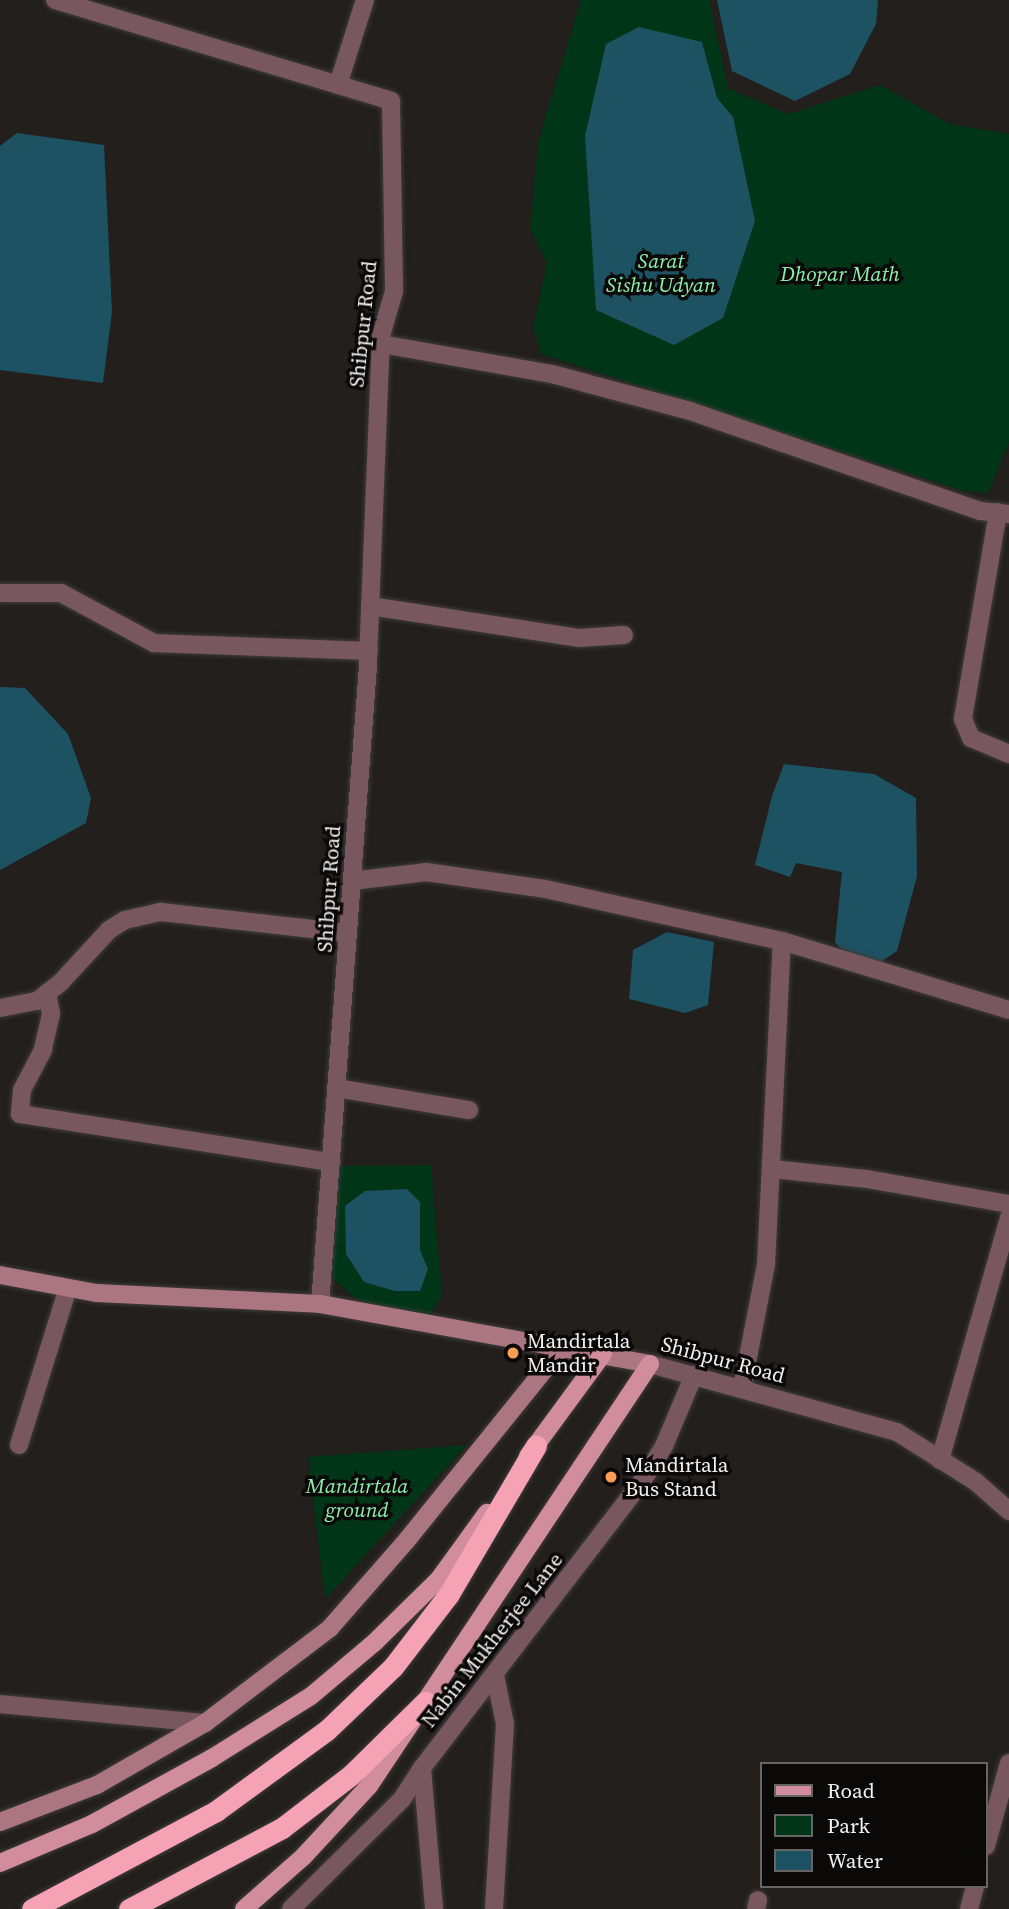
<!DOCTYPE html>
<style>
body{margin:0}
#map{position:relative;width:1009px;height:1909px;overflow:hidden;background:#221f1d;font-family:"Source Serif 4",serif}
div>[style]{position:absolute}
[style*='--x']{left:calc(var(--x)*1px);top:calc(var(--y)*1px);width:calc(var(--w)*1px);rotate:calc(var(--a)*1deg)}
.green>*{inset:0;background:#003518}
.water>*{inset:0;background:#1d5263}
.roads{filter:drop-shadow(0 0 2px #3f3c3a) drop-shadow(0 0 2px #3f3c3a)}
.street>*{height:18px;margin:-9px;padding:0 9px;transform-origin:9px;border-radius:9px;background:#79575e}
.secondary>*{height:18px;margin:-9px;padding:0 9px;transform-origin:9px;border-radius:9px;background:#ab7581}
.primary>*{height:18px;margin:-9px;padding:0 9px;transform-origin:9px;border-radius:9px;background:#d28d9c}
.highway>*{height:21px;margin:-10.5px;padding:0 10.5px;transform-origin:10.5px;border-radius:10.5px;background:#f6a2b5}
.dots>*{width:19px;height:19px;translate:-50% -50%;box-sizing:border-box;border:4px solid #0b0908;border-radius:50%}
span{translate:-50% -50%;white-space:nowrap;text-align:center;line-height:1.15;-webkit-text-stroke:7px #0b0908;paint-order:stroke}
.park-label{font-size:21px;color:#8cefac;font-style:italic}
.street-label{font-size:21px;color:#f2f0ee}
.poi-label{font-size:21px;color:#f2f0ee}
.left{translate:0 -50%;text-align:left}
.legend{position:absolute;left:760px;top:1762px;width:228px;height:126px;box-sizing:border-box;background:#0b0908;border:2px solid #676564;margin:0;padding:9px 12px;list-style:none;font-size:21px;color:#f2f0ee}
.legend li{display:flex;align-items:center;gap:14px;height:35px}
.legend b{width:35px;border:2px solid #676564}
</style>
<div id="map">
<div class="green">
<div style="clip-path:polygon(581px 0,709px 0,728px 88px,788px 114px,880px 85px,950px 124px,1009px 134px,1009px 443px,988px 493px,963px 491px,541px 354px,533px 327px,547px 264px,530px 228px,538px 142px)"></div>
<div style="clip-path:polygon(431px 1165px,442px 1295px,430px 1315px,396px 1314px,355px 1298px,327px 1274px,335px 1166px)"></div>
<div style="clip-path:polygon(467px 1445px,325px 1599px,308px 1457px)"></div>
</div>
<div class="water">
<div style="clip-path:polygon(717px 0,878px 0,876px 24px,850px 74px,795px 101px,732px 71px)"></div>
<div style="clip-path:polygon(639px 27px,702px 42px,717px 98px,733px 117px,755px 221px,723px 318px,674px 345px,596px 310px,585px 136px,606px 44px)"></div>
<div style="clip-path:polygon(17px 133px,104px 145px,112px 312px,103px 383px,0 370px,0 146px)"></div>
<div style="clip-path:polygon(0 687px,25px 688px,68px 734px,91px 798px,86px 823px,0 870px)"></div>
<div style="clip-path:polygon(784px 764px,874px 774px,916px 798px,917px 876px,897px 951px,879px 963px,840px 948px,835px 942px,842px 872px,796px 863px,790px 877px,755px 865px,772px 796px)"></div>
<div style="clip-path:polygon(667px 932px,714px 942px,708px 1005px,685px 1013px,629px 999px,633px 950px)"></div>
<div style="clip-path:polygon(407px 1189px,420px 1202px,420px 1250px,428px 1269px,420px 1291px,395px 1291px,364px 1282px,346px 1254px,345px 1206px,365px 1191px)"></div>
</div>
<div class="roads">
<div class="street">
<div style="--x:55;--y:0;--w:351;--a:16.7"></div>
<div style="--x:391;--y:101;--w:190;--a:89.1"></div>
<div style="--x:394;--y:291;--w:47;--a:106.1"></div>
<div style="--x:381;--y:336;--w:330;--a:92.3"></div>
<div style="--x:368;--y:666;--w:640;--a:94.3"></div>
<div style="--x:338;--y:85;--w:89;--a:-72.4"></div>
<div style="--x:381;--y:344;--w:174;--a:10"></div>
<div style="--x:552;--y:374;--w:34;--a:15"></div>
<div style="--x:585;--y:383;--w:109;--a:14.9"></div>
<div style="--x:690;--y:411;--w:307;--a:19"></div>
<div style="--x:980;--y:511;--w:29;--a:6"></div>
<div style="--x:998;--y:512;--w:210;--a:99.6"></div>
<div style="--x:963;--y:719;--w:21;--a:67"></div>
<div style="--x:971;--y:738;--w:41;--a:22.8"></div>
<div style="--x:0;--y:593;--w:61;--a:0"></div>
<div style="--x:61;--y:593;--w:106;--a:28.3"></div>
<div style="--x:154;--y:643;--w:215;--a:2.1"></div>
<div style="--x:370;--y:606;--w:211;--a:8.7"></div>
<div style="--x:579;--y:638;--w:45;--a:-3.8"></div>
<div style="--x:352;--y:881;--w:75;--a:-6.9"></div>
<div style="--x:426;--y:872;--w:120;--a:8.1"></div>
<div style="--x:545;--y:889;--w:243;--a:12.4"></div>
<div style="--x:782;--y:941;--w:237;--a:16.9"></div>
<div style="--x:47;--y:993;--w:21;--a:79"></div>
<div style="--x:51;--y:1014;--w:37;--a:103"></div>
<div style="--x:43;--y:1050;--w:45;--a:117.7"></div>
<div style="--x:22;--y:1090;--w:24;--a:95"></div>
<div style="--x:20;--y:1114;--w:315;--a:8.8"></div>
<div style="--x:0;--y:1008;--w:38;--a:-11"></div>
<div style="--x:37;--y:1001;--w:31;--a:-38"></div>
<div style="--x:61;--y:982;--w:71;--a:-47.3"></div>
<div style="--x:109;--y:930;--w:19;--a:-32"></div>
<div style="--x:125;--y:920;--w:37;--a:-13"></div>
<div style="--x:161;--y:912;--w:188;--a:6.4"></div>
<div style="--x:337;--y:1088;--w:134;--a:9.5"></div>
<div style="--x:773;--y:1169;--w:95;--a:6.1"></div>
<div style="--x:867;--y:1179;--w:144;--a:10"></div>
<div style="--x:650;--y:1364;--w:256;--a:15.4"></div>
<div style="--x:897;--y:1432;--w:93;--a:32.3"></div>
<div style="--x:976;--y:1482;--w:44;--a:41.3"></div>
<div style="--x:742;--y:1388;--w:125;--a:-79"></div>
<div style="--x:766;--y:1265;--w:324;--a:-87.2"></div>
<div style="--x:19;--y:1445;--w:164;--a:-72.7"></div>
<div style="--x:940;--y:1460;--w:253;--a:-74.1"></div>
<div style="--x:0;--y:1704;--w:206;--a:5.3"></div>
<div style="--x:422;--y:1768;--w:142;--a:85.1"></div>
<div style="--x:986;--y:1846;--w:86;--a:-74.5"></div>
<div style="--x:291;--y:1909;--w:156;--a:-44.7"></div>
<div style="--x:402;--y:1799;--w:37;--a:-57"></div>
<div style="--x:422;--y:1768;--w:359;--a:-52.5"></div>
<div style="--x:641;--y:1483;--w:44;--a:-58.1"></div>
<div style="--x:664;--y:1446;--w:77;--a:-67.1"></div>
<div style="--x:494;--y:1909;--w:185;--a:-86.6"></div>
<div style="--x:505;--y:1724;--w:50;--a:-101.5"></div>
<div style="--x:756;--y:1909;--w:9;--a:-77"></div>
<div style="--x:969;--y:1909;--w:24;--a:-75"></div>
</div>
<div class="secondary">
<div style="--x:0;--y:1275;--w:98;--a:10.6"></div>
<div style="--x:96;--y:1293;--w:224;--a:2.8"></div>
<div style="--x:320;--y:1304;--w:335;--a:10.3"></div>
<div style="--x:0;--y:1822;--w:104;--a:-20.9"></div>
<div style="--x:97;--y:1785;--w:125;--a:-29.9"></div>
<div style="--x:205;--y:1723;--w:157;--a:-37.2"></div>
<div style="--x:330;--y:1628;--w:117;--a:-48.8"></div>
<div style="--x:407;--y:1540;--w:248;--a:-51.1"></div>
</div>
<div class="primary">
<div style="--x:528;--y:1456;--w:127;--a:-53.7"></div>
<div style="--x:0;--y:1863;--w:100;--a:-23"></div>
<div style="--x:92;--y:1824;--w:137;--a:-28.8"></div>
<div style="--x:212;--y:1758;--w:117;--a:-32.1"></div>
<div style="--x:311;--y:1696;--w:84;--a:-40.2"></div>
<div style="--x:375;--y:1642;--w:90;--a:-44.5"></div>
<div style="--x:439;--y:1579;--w:82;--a:-54"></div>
<div style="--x:244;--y:1909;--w:79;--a:-41.4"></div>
<div style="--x:303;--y:1857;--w:97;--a:-47.1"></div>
<div style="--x:369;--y:1786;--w:507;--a:-56.34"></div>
</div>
<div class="highway">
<div style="--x:32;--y:1909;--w:208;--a:-28"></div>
<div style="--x:216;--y:1811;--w:137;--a:-36.1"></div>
<div style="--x:327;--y:1730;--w:91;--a:-43.7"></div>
<div style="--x:393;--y:1667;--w:92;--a:-52.5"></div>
<div style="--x:449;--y:1594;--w:172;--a:-59.6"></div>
<div style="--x:129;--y:1909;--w:173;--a:-27.9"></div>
<div style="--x:282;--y:1828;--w:88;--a:-37.6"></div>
<div style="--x:352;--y:1774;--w:103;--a:-44.6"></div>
</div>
</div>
<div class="dots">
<div style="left:513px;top:1353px;background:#fc9d54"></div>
<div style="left:611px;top:1477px;background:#fc9d54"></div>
</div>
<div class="park-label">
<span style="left:661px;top:273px">Sarat<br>Sishu Udyan</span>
<span style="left:840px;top:274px">Dhopar Math</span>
<span style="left:357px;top:1498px">Mandirtala<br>ground</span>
</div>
<div class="street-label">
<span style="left:363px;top:324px;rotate:-84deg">Shibpur Road</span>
<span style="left:329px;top:889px;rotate:-86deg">Shibpur Road</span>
<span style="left:723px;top:1360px;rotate:15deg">Shibpur Road</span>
<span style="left:492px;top:1640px;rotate:-52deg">Nabin Mukherjee Lane</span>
</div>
<div class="poi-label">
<span class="left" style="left:527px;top:1353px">Mandirtala<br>Mandir</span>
<span class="left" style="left:625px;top:1477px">Mandirtala<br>Bus Stand</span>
</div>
<ul class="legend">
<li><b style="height:9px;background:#d28d9c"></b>Road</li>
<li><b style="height:19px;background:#003518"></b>Park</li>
<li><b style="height:19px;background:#1d5263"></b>Water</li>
</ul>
</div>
